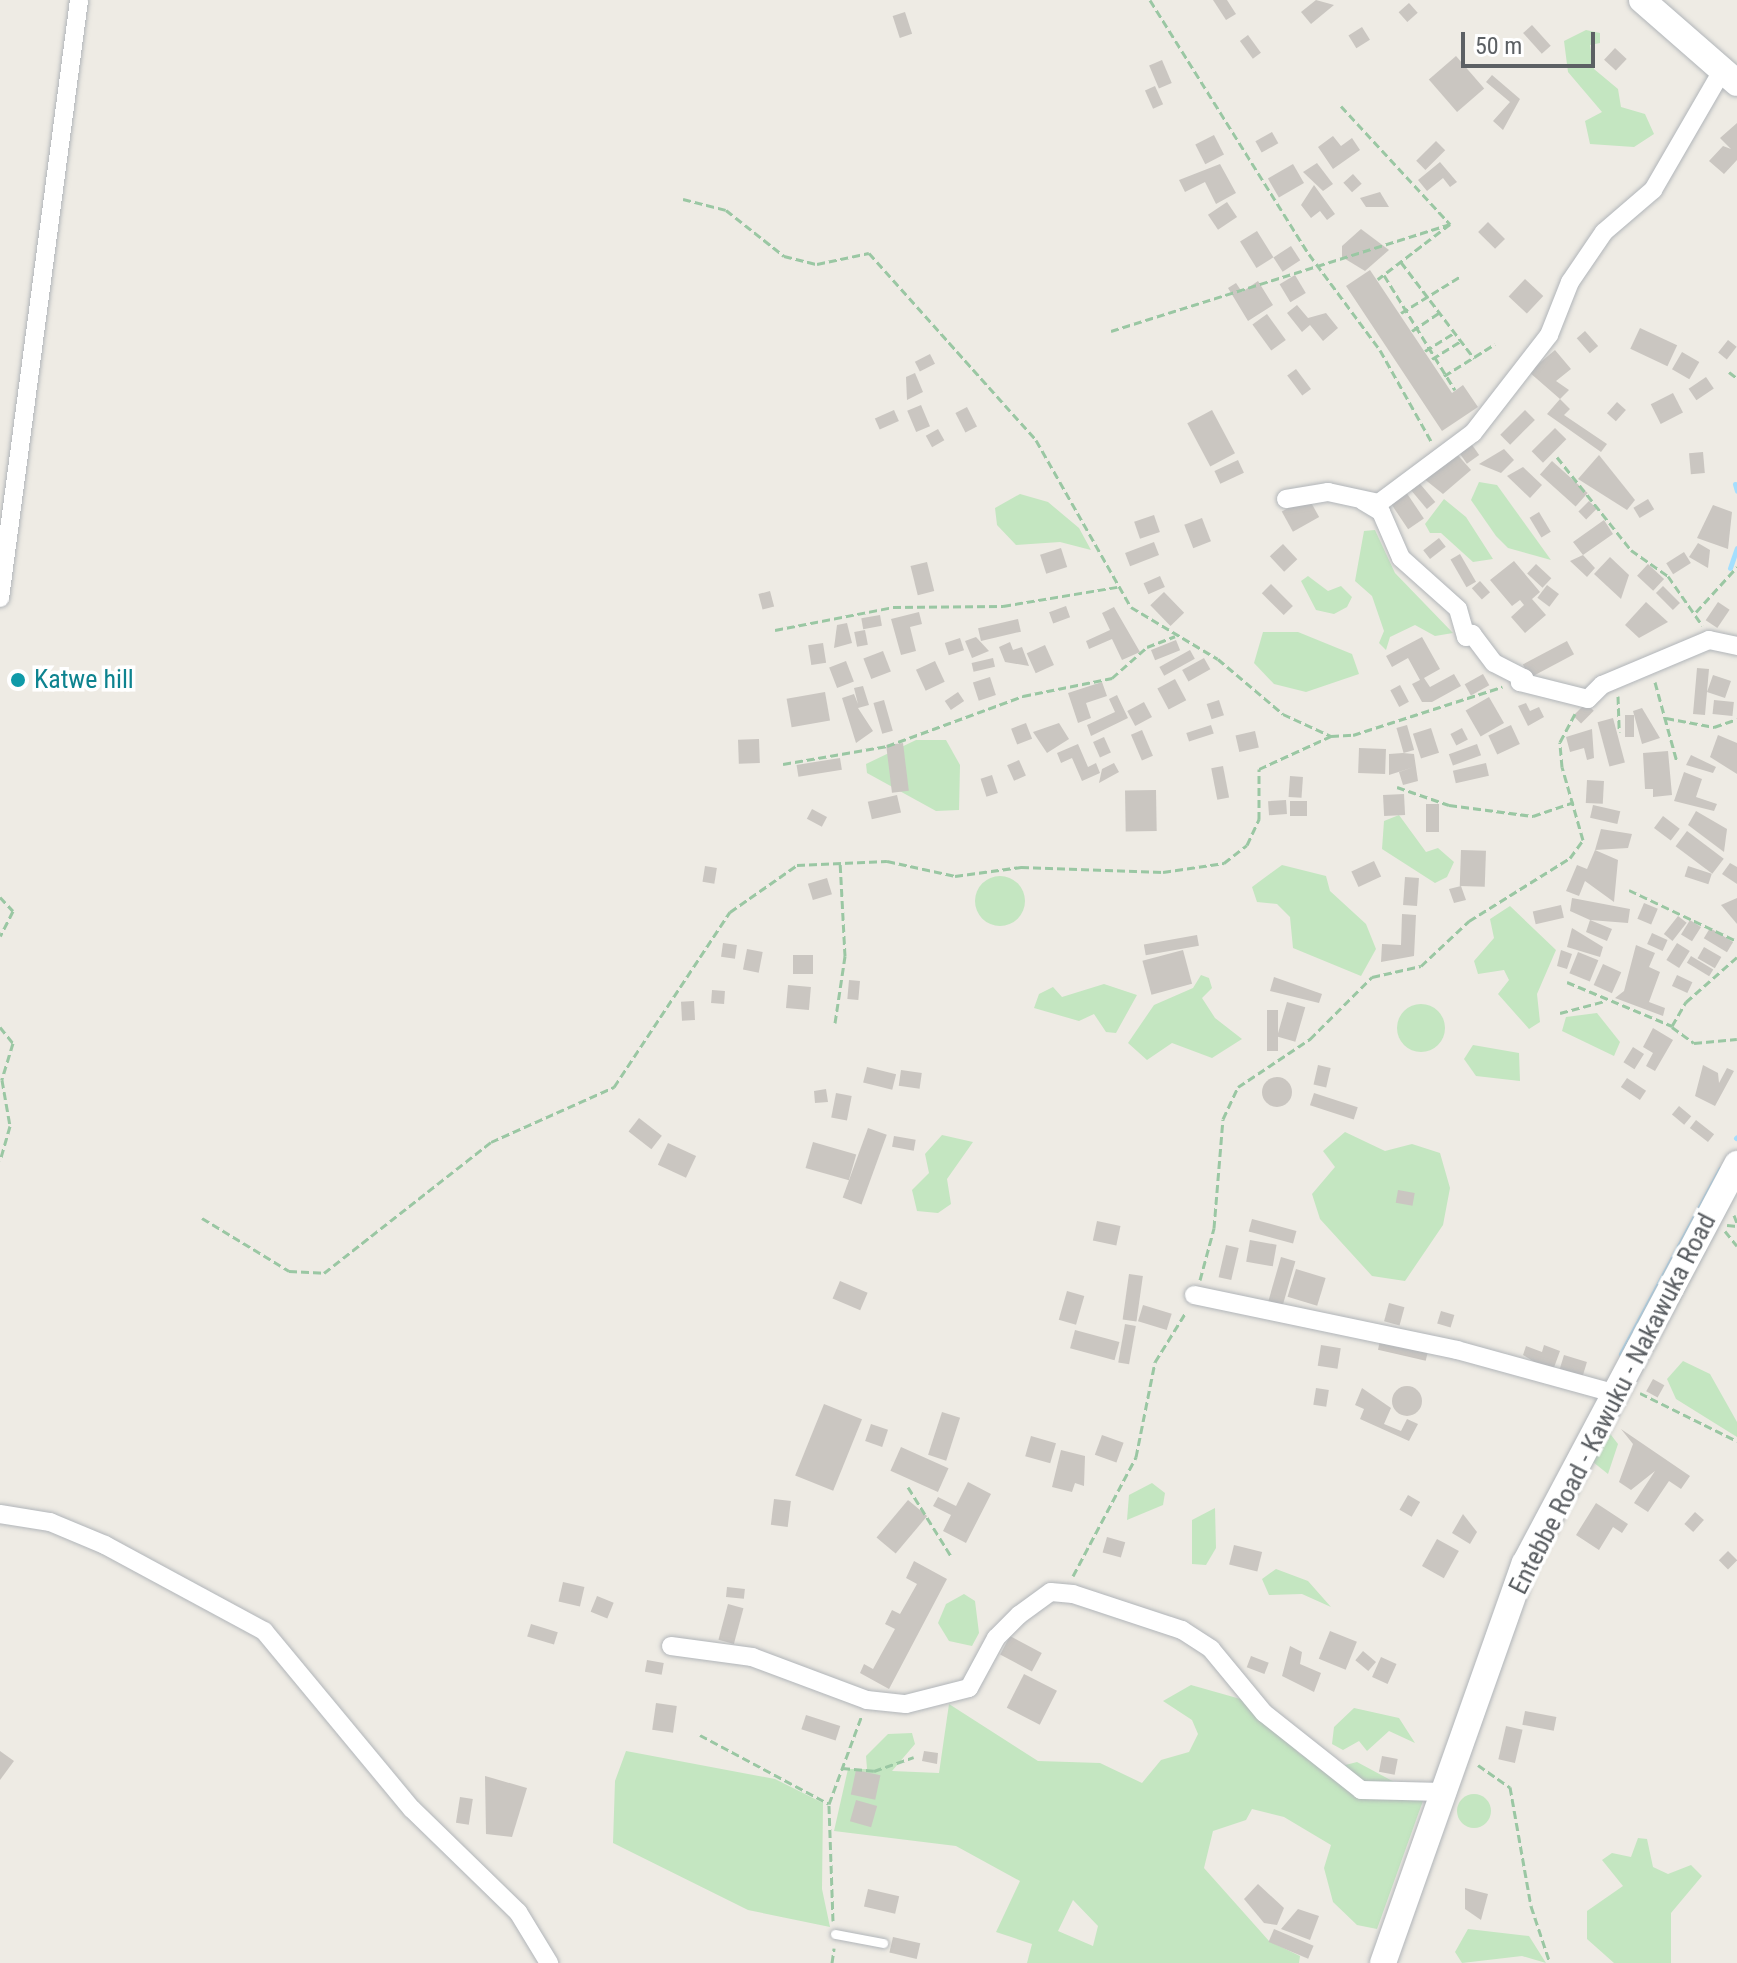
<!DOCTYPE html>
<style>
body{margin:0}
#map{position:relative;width:1737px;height:1963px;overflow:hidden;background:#eeebe4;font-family:"Roboto Condensed",sans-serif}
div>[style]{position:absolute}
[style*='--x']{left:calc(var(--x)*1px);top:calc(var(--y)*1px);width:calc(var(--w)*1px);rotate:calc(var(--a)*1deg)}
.green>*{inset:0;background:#c4e6c1}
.round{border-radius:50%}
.stream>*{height:5px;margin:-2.5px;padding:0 2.5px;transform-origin:2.5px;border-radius:2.5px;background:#a4dffe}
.building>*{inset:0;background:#cac6c1;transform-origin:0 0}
.path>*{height:3px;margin-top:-1.5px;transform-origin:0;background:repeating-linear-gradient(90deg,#9ac7a3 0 8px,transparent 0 12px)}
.roads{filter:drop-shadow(0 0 2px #b1b5b9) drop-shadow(0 0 2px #b1b5b9)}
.service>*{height:9px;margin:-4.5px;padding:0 4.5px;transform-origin:4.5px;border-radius:4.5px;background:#fff}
.minor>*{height:18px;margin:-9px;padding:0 9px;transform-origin:9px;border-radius:9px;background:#fff}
.secondary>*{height:26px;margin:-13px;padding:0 13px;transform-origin:13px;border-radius:13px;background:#fff}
.dots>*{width:22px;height:22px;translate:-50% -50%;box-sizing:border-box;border:4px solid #fff;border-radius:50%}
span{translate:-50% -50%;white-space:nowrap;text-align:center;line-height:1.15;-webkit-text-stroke:7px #fff;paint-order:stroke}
.culture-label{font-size:26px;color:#0d838f}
.left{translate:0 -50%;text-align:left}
.street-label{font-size:26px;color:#5c6064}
.scale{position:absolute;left:1461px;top:32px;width:134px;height:36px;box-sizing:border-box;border:4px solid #5c6064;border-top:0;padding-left:10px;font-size:24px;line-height:28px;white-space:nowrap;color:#5c6064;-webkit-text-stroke:6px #fff;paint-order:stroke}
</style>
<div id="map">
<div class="green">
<div style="clip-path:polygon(1586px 30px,1600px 33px,1600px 43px,1590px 45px,1594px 69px,1618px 89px,1621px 107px,1645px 114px,1654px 134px,1634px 147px,1590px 144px,1585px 121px,1602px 112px,1568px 72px,1564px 41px)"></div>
<div style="clip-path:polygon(1479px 482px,1497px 485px,1551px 560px,1508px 548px,1496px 536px,1471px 500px)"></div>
<div style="clip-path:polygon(1020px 494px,1048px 502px,1079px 528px,1091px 550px,1060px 542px,1016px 545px,997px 525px,995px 508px)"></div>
<div style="clip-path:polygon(1444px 499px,1466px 517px,1493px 559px,1473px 562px,1441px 533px,1430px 533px,1425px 524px)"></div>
<div style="clip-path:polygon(1375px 530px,1395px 573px,1453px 633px,1435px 636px,1415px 625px,1390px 637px,1386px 650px,1379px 643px,1384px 631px,1372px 596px,1355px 581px,1364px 531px)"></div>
<div style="clip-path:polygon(1308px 576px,1328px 591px,1341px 586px,1352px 597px,1347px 607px,1334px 614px,1316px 610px,1301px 581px)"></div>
<div style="clip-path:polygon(1263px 632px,1298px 632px,1352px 654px,1359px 674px,1306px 692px,1274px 684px,1254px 663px)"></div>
<div style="clip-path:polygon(916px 740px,946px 740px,960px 765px,959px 810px,936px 811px,867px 773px,866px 764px)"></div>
<div style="clip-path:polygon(1399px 815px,1426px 852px,1438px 848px,1454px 862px,1447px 877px,1435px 883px,1382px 849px,1384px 821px)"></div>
<div style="clip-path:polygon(1282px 865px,1326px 876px,1330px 891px,1366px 924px,1376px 949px,1361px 976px,1293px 948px,1290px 917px,1277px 904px,1257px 902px,1252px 887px)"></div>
<div class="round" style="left:975px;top:876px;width:50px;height:50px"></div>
<div style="clip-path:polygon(1510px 906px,1556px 950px,1537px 994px,1540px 1022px,1529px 1029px,1498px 994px,1509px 980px,1504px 970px,1478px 974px,1474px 961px,1494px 938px,1490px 919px)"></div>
<div style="clip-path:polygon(1201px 975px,1209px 978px,1212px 988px,1202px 998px,1215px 1018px,1242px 1039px,1212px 1058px,1172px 1043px,1147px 1060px,1128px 1043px,1154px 1005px,1193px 988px)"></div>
<div style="clip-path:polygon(1104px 984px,1137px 995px,1116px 1033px,1106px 1032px,1094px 1014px,1079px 1021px,1034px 1008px,1039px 994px,1053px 987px,1062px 997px)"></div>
<div class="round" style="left:1397px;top:1004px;width:48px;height:48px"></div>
<div style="clip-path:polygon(1597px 1013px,1620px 1042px,1614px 1056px,1562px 1031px,1566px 1017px)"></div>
<div style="clip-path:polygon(1473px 1045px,1519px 1053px,1520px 1081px,1476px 1076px,1464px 1059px)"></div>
<div style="clip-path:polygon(1345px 1132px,1385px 1151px,1412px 1144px,1440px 1153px,1450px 1188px,1443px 1225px,1405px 1281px,1372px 1276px,1320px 1219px,1312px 1194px,1335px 1167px,1323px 1151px)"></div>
<div style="clip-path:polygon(942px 1135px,973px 1142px,947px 1179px,951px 1204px,938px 1213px,917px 1211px,912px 1190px,929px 1173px,925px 1154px)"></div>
<div style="clip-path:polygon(1683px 1361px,1710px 1374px,1737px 1422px,1737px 1437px,1676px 1399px,1667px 1379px)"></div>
<div style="clip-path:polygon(1608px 1431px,1618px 1444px,1608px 1474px,1588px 1458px)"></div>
<div style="clip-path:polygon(1152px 1483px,1165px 1493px,1163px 1505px,1127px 1520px,1129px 1495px)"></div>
<div style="clip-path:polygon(1215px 1508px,1216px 1548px,1206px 1565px,1192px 1564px,1192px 1520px)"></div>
<div style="clip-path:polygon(1276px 1569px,1308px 1581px,1331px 1607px,1302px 1594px,1269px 1595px,1262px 1579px)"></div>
<div style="clip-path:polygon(964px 1594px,975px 1601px,979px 1633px,972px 1646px,949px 1641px,938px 1623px,946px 1604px)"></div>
<div style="clip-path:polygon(evenodd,1191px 1685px,1244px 1700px,1300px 1754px,1330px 1769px,1357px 1762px,1424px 1798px,1377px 1929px,1357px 1925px,1333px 1902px,1324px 1868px,1331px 1845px,1284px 1817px,1252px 1809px,1246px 1820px,1213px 1831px,1204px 1868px,1269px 1941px,1300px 1956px,1299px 1963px,1027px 1963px,1032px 1944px,996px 1932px,1020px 1881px,956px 1846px,834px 1831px,848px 1769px,867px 1769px,866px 1756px,888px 1734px,912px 1733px,915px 1744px,892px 1771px,939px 1773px,949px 1704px,1038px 1761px,1100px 1763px,1142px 1783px,1161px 1760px,1189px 1752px,1198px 1734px,1192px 1720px,1163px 1701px,1191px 1685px,1073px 1900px,1098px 1926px,1093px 1946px,1058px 1931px,1073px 1900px)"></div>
<div style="clip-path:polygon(1354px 1708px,1399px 1718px,1415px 1743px,1389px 1731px,1367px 1751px,1359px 1741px,1343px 1750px,1332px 1744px,1334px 1727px)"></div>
<div style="clip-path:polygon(626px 1751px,775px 1779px,823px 1803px,822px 1889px,830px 1927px,748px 1910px,613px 1843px,615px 1781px)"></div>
<div class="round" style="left:1457px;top:1794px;width:34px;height:34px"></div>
<div style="clip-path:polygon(1638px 1838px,1647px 1839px,1653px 1867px,1668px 1874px,1691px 1865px,1702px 1876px,1671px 1913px,1671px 1963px,1614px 1963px,1587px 1939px,1587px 1911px,1623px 1886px,1602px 1860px,1612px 1853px,1631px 1857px)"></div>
<div style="clip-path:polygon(1468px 1929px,1529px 1936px,1546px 1963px,1522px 1956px,1462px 1963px,1455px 1952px)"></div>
</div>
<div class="stream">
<div style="--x:1735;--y:484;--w:7;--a:74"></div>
<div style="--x:1730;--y:568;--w:21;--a:-71"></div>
<div style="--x:1736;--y:1138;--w:1;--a:-45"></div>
<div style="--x:1621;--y:1354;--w:210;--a:-61.8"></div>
</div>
<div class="building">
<div style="clip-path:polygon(1213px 0,1227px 0,1236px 14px,1226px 20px)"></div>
<div style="clip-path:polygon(1316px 0,1334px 5px,1311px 24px,1301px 12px)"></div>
<div style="left:1409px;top:3px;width:13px;height:14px;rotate:48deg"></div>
<div style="left:905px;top:12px;width:23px;height:13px;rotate:72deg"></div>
<div style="left:1532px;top:25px;width:28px;height:12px;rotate:48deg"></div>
<div style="left:1362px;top:27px;width:15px;height:16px;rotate:58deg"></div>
<div style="left:1248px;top:35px;width:22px;height:10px;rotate:54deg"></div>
<div style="left:1615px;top:48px;width:16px;height:16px;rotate:43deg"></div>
<div style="left:1456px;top:56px;width:43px;height:36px;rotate:49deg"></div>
<div style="left:1162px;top:60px;width:25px;height:14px;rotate:67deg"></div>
<div style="clip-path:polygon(1492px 75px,1520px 99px,1503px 130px,1493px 121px,1510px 102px,1486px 82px)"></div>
<div style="left:1155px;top:86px;width:20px;height:11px;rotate:66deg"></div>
<div style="clip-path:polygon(1737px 123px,1737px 160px,1724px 174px,1709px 161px,1723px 146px,1731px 149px,1720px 138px)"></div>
<div style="left:1272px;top:132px;width:13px;height:19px;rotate:61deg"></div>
<div style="left:1214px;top:135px;width:22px;height:21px;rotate:63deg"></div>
<div style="clip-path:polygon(1333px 136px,1341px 146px,1352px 138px,1360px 150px,1333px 169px,1318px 147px)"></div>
<div style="left:1436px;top:141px;width:13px;height:28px;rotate:45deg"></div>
<div style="clip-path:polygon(1440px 162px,1457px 182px,1450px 187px,1443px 178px,1427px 191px,1418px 180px)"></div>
<div style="clip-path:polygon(1317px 163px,1333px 184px,1323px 191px,1303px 172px)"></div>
<div style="clip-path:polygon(1220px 164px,1236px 193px,1216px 204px,1205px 182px,1185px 192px,1179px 180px)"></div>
<div style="left:1293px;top:164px;width:22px;height:29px;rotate:60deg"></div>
<div style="left:1353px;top:174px;width:13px;height:13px;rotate:48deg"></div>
<div style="clip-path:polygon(1314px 185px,1335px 214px,1327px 220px,1320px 211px,1311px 218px,1301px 205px)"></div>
<div style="clip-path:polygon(1380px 192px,1389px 207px,1366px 207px,1360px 198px)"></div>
<div style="left:1227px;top:202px;width:18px;height:23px;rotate:56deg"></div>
<div style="left:1488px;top:222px;width:24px;height:14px;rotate:45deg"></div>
<div style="clip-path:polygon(1361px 229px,1389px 250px,1365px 271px,1342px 257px,1342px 246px)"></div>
<div style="left:1257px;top:231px;width:31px;height:20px;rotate:58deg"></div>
<div style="left:1291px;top:246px;width:17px;height:21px;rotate:57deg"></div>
<div style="clip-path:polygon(1370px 270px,1452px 393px,1463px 385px,1478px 407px,1442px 431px,1346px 286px)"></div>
<div style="left:1295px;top:275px;width:21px;height:18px;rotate:59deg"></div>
<div style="left:1525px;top:279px;width:25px;height:24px;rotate:43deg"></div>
<div style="clip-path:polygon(1258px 281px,1273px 305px,1248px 321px,1228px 288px,1236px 283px,1242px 292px)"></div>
<div style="clip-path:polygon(1297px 305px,1308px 318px,1326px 313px,1338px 328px,1323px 341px,1310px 325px,1302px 332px,1287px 313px)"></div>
<div style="left:1267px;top:314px;width:32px;height:18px;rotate:54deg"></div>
<div style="left:1640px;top:328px;width:41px;height:23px;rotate:25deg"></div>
<div style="left:1585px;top:331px;width:20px;height:11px;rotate:49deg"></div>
<div style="left:1728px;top:340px;width:11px;height:16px;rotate:38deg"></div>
<div style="clip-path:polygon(1555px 350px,1571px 369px,1556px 381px,1569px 390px,1560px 399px,1529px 372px)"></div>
<div style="left:1682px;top:352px;width:20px;height:20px;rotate:30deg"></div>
<div style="left:930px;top:354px;width:11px;height:17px;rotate:63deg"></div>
<div style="left:1296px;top:369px;width:25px;height:11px;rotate:53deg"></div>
<div style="clip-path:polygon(915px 373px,923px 392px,907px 400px,906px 377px)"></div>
<div style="left:1706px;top:377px;width:14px;height:21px;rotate:56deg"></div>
<div style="left:1673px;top:393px;width:22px;height:25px;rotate:63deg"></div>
<div style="clip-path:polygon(1560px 399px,1570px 409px,1564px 415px,1607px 444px,1601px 452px,1547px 414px)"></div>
<div style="left:1617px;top:402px;width:12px;height:15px;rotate:42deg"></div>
<div style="left:921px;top:405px;width:23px;height:15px;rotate:67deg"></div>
<div style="left:967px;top:407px;width:22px;height:13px;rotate:63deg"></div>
<div style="left:894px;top:410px;width:12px;height:21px;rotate:66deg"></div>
<div style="left:1212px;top:410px;width:49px;height:28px;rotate:62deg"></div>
<div style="left:1525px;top:410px;width:14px;height:35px;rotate:45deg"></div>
<div style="left:1555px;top:428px;width:16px;height:33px;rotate:45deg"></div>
<div style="left:938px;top:429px;width:13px;height:14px;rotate:61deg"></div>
<div style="left:1470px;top:442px;width:16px;height:15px;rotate:55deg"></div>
<div style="clip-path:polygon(1504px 449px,1514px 460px,1501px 473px,1479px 464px)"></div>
<div style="left:1703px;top:452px;width:21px;height:14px;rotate:85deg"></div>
<div style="clip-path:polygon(1456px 453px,1471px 470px,1443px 494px,1418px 474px)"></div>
<div style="clip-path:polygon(1599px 455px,1635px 500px,1627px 510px,1578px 479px)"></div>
<div style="left:1238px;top:460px;width:14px;height:26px;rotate:65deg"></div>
<div style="left:1552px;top:461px;width:48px;height:18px;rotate:42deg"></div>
<div style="clip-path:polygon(1523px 467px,1542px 485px,1530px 498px,1507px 476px)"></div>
<div style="left:1416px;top:479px;width:30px;height:11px;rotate:50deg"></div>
<div style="left:1406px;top:492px;width:32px;height:19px;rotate:56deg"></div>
<div style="left:1308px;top:497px;width:23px;height:30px;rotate:61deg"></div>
<div style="left:1648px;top:499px;width:12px;height:17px;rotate:59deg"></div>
<div style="left:1589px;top:501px;width:11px;height:15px;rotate:45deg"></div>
<div style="clip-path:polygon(1713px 505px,1732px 512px,1728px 549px,1697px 538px)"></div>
<div style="left:1539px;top:512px;width:23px;height:11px;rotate:59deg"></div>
<div style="left:1154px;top:515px;width:18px;height:21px;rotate:71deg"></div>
<div style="left:1202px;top:518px;width:25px;height:19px;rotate:69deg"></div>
<div style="clip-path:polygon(1604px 520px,1613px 534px,1583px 555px,1595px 568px,1587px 577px,1570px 561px,1583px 555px,1573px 542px)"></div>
<div style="left:1439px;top:538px;width:11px;height:20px;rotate:52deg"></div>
<div style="left:1154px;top:542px;width:14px;height:31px;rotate:69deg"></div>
<div style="clip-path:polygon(1698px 543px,1710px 550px,1708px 568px,1689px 557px)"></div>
<div style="left:1283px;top:544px;width:21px;height:18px;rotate:47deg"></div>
<div style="left:1061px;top:548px;width:20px;height:22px;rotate:72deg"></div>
<div style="left:1684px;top:552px;width:13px;height:21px;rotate:58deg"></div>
<div style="left:1460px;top:554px;width:32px;height:11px;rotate:60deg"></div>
<div style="clip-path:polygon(1610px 557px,1629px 575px,1621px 599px,1594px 574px)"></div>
<div style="clip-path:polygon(1514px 561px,1540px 592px,1532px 599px,1546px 615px,1525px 633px,1511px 617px,1524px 605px,1520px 600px,1512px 606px,1490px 580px)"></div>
<div style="left:927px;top:562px;width:30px;height:17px;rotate:76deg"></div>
<div style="left:1536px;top:564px;width:21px;height:13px;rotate:43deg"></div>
<div style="left:1648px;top:564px;width:22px;height:16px;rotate:43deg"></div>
<div style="left:1160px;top:576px;width:12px;height:18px;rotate:66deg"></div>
<div style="left:1480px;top:581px;width:15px;height:11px;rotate:48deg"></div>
<div style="left:1271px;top:584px;width:31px;height:13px;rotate:45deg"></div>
<div style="left:1547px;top:585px;width:15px;height:16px;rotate:37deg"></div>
<div style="left:1663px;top:586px;width:24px;height:10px;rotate:45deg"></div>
<div style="left:770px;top:591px;width:16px;height:12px;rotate:75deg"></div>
<div style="left:1164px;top:592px;width:29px;height:19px;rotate:46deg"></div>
<div style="clip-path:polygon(1646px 602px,1668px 622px,1639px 638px,1625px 625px)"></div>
<div style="left:1718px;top:602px;width:14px;height:22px;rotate:34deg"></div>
<div style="left:1066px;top:606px;width:12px;height:18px;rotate:70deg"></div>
<div style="clip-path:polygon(1114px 607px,1140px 652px,1122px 660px,1112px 639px,1089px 649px,1086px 641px,1110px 630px,1102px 613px)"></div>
<div style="clip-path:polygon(919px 612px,922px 624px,910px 627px,916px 651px,901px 655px,891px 619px)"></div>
<div style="left:880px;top:615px;width:11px;height:19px;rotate:80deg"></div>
<div style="left:1018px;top:619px;width:13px;height:41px;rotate:77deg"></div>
<div style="clip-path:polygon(847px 623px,852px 643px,834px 648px,837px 625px)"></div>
<div style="left:865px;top:630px;width:15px;height:11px;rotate:79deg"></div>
<div style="clip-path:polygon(976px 637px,989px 651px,972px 658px,965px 641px)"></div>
<div style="clip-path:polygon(1422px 637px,1440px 669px,1424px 678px,1430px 687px,1454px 674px,1461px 686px,1432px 702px,1422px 702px,1412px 684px,1420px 680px,1408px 658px,1392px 667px,1386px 656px)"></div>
<div style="left:960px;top:638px;width:13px;height:16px;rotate:72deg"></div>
<div style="left:1176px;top:640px;width:11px;height:27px;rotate:68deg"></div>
<div style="left:1567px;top:641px;width:15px;height:50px;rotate:62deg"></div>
<div style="clip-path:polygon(1010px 642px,1013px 650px,1022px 647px,1029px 666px,1005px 662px,999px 647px)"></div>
<div style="left:823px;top:643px;width:20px;height:15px;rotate:81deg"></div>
<div style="left:1045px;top:645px;width:22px;height:20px;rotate:66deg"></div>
<div style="left:1190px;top:650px;width:10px;height:35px;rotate:61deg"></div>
<div style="left:883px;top:651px;width:22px;height:21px;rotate:69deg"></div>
<div style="left:993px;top:658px;width:9px;height:22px;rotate:77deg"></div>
<div style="left:1204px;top:658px;width:13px;height:25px;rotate:61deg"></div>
<div style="left:846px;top:661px;width:22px;height:18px;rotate:69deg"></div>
<div style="left:935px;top:661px;width:23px;height:21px;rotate:65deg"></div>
<div style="clip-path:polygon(1697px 668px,1709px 669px,1707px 692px,1713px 675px,1731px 681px,1725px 698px,1707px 692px,1705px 715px,1693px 714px)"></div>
<div style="left:1483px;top:674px;width:13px;height:21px;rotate:61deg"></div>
<div style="left:990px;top:677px;width:19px;height:18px;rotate:72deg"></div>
<div style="left:1175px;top:679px;width:24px;height:20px;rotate:62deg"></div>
<div style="clip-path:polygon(1102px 682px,1107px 696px,1086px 703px,1091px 718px,1078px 723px,1068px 693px)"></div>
<div style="left:1400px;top:685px;width:19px;height:11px;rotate:62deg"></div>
<div style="clip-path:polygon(863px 686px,869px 705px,858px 708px,873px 731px,856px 743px,842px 698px,854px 694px,858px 704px,854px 688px)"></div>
<div style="left:825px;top:692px;width:29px;height:39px;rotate:80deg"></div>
<div style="left:958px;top:692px;width:11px;height:16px;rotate:56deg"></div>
<div style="clip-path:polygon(1117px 695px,1128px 718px,1091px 736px,1087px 725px,1115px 712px,1109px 699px)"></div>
<div style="left:1489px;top:697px;width:30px;height:27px;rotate:60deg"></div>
<div style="left:884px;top:700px;width:32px;height:11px;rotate:74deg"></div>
<div style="left:1219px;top:700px;width:16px;height:13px;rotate:72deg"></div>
<div style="left:1714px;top:700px;width:20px;height:14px;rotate:6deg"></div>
<div style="left:1144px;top:702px;width:17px;height:19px;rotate:62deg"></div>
<div style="clip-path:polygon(1526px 703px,1530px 711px,1539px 707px,1544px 717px,1528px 726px,1518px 706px)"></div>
<div style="left:1586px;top:703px;width:11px;height:18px;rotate:45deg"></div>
<div style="clip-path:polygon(1642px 708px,1660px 738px,1642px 744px,1633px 711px)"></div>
<div style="left:1625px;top:715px;width:9px;height:22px"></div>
<div style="left:1613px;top:718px;width:46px;height:16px;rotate:75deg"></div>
<div style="left:1026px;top:723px;width:17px;height:16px;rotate:69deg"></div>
<div style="clip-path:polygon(1059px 723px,1069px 739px,1047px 753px,1033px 732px)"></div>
<div style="left:1211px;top:725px;width:9px;height:26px;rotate:72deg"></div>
<div style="left:1407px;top:725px;width:26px;height:11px;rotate:74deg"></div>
<div style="left:1511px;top:725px;width:21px;height:25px;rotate:65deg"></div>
<div style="left:1431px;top:728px;width:26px;height:19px;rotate:72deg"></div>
<div style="left:1462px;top:728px;width:13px;height:13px;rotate:63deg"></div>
<div style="clip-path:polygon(1592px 729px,1594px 758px,1587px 760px,1584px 748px,1570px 752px,1566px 737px)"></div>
<div style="left:1142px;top:730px;width:28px;height:12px;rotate:67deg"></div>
<div style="left:1255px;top:731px;width:17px;height:20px;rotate:77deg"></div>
<div style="clip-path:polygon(1718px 735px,1737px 743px,1737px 774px,1710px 757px)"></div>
<div style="left:1104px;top:737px;width:17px;height:12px;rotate:66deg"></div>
<div style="left:759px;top:739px;width:24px;height:21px;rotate:88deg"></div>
<div style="left:903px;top:743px;width:48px;height:17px;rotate:83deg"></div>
<div style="clip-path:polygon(1078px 744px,1088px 767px,1096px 763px,1100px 773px,1082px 781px,1072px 758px,1061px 763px,1057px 753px)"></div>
<div style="left:1477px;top:744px;width:12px;height:30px;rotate:70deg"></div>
<div style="left:1359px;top:748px;width:27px;height:25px;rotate:2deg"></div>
<div style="clip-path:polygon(1668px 751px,1672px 795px,1653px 797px,1653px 789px,1645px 789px,1643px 753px)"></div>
<div style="clip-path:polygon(1403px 753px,1414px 754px,1418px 781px,1403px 785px,1399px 772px,1414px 767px,1389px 775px,1389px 754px)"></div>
<div style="clip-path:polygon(1691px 755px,1716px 767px,1713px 773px,1686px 765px)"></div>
<div style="left:840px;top:758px;width:12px;height:44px;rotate:81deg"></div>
<div style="left:1019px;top:760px;width:17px;height:13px;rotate:66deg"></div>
<div style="clip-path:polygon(1114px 763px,1119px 772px,1099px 783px,1102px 769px)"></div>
<div style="left:1486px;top:763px;width:13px;height:34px;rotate:77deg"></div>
<div style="left:1223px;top:766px;width:32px;height:12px;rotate:79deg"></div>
<div style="clip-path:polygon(1684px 772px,1702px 779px,1696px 797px,1717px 804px,1714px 811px,1674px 801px)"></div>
<div style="left:992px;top:775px;width:19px;height:12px;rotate:72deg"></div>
<div style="left:1290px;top:776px;width:13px;height:21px;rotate:4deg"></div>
<div style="left:1587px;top:780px;width:17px;height:23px;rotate:3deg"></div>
<div style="left:1156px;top:790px;width:41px;height:31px;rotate:89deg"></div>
<div style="left:1404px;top:794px;width:21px;height:21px;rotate:87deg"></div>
<div style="left:897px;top:795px;width:18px;height:30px;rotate:77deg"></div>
<div style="left:1286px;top:800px;width:14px;height:18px;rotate:86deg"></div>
<div style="left:1290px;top:801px;width:17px;height:15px"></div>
<div style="left:1426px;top:804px;width:13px;height:28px"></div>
<div style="left:1593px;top:805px;width:28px;height:13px;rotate:13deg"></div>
<div style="left:812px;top:809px;width:17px;height:11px;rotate:28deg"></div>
<div style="clip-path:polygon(1696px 811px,1727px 829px,1724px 852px,1688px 825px)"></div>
<div style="left:1663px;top:816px;width:21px;height:15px;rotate:37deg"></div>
<div style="clip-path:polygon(1601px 829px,1632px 834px,1628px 848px,1595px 850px)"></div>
<div style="left:1687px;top:831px;width:46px;height:19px;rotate:37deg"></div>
<div style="left:1461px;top:850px;width:25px;height:36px;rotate:2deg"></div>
<div style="clip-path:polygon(1595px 850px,1618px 860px,1614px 902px,1585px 881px,1579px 896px,1566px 891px,1577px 865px,1587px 869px)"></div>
<div style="left:1374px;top:861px;width:17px;height:25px;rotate:65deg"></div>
<div style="clip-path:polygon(1730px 863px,1737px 867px,1737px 884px,1722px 874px)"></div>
<div style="left:705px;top:866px;width:12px;height:16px;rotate:9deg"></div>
<div style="left:1688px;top:866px;width:25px;height:11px;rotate:18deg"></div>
<div style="left:1405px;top:877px;width:14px;height:28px;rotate:4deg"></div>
<div style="left:827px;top:878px;width:17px;height:20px;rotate:73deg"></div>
<div style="clip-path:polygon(1461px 886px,1466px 900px,1454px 903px,1449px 889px)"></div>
<div style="clip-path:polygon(1572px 898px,1630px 909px,1628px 923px,1590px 920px,1612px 929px,1607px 941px,1586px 932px,1590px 920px,1570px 911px)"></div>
<div style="clip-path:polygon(1737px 898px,1737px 924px,1721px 905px)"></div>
<div style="left:1644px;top:903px;width:15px;height:17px;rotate:23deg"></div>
<div style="left:1561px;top:905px;width:13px;height:29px;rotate:77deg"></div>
<div style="clip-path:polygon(1402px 914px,1416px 915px,1414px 956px,1381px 962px,1382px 944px,1401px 945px)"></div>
<div style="left:1678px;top:916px;width:11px;height:23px;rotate:38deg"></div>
<div style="left:1690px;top:920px;width:13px;height:17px;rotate:32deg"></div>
<div style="clip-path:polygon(1572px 928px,1603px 947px,1600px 957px,1567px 947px)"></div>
<div style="left:1710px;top:928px;width:27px;height:12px;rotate:31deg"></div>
<div style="left:1652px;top:933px;width:17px;height:12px;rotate:24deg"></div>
<div style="left:1197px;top:935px;width:11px;height:54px;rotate:80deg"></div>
<div style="left:723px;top:943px;width:14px;height:14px;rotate:8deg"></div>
<div style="left:1677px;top:943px;width:15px;height:20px;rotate:32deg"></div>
<div style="clip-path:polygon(1636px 945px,1655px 953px,1649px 967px,1660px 972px,1649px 1002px,1665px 1008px,1663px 1016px,1615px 998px,1624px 991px)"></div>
<div style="left:1704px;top:947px;width:20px;height:13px;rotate:30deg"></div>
<div style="left:747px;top:949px;width:16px;height:21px;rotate:11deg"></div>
<div style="left:1183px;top:950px;width:35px;height:42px;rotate:75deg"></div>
<div style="clip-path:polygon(1561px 950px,1572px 954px,1567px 969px,1557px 966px)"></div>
<div style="left:1578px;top:952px;width:22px;height:23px;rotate:22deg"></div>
<div style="left:793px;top:955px;width:20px;height:19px"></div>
<div style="left:1691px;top:956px;width:26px;height:8px;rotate:31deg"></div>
<div style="left:1603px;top:964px;width:20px;height:23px;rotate:24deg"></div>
<div style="left:1677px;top:975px;width:17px;height:12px;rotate:25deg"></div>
<div style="clip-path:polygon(1274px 977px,1322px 994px,1319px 1003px,1270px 991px)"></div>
<div style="left:849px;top:980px;width:11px;height:19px;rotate:5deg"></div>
<div style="left:788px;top:985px;width:23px;height:23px;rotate:5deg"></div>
<div style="left:712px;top:990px;width:13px;height:13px;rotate:4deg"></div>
<div style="left:694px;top:1001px;width:19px;height:13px;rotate:87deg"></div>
<div style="left:1287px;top:1002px;width:19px;height:36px;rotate:16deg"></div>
<div style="left:1267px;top:1010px;width:11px;height:41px"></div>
<div style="clip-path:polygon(1653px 1028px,1673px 1040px,1655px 1071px,1646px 1066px,1653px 1053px,1643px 1047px)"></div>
<div style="left:1633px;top:1047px;width:13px;height:18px;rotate:32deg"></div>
<div style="left:1318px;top:1065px;width:13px;height:20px;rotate:13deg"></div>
<div style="clip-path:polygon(1703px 1065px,1718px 1073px,1719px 1083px,1727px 1068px,1734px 1071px,1715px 1106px,1695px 1096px)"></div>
<div style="left:867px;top:1067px;width:30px;height:16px;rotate:14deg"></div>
<div style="left:901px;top:1070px;width:21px;height:16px;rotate:8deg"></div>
<div class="round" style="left:1262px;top:1077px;width:30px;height:30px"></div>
<div style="left:1627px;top:1078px;width:23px;height:11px;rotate:34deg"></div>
<div style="clip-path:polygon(826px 1089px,828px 1102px,815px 1103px,814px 1091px)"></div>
<div style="left:836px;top:1093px;width:16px;height:25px;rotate:11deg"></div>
<div style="left:1314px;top:1093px;width:46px;height:13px;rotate:18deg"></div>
<div style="left:1679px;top:1106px;width:16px;height:11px;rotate:40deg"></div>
<div style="left:639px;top:1118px;width:29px;height:17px;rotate:38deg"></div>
<div style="left:1696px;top:1120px;width:23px;height:10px;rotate:38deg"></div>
<div style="left:868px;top:1128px;width:20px;height:74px;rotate:20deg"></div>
<div style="left:894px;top:1136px;width:22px;height:11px;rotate:10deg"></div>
<div style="left:813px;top:1142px;width:45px;height:27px;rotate:16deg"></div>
<div style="left:668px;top:1143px;width:31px;height:24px;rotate:25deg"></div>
<div style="left:1398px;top:1190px;width:17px;height:13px;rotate:10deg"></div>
<div style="left:1252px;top:1219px;width:46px;height:13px;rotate:15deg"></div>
<div style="left:1097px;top:1221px;width:24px;height:20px;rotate:12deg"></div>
<div style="left:1250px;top:1240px;width:27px;height:22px;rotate:10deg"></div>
<div style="left:1226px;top:1245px;width:13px;height:33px;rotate:13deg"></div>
<div style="left:1281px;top:1257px;width:15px;height:53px;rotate:16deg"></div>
<div style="left:1296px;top:1269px;width:31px;height:29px;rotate:17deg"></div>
<div style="left:1129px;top:1274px;width:14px;height:46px;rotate:8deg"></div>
<div style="left:840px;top:1281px;width:30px;height:19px;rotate:23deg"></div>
<div style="left:1067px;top:1291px;width:18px;height:30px;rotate:16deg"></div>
<div style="left:1389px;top:1303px;width:16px;height:19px;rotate:15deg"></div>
<div style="left:1143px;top:1305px;width:30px;height:17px;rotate:17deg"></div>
<div style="left:1441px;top:1311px;width:14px;height:13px;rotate:17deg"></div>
<div style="left:1125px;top:1324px;width:11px;height:39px;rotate:10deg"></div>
<div style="left:1075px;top:1330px;width:46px;height:19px;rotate:15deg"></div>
<div style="left:1380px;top:1341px;width:49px;height:9px;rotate:13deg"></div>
<div style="left:1321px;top:1345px;width:20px;height:21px;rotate:9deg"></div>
<div style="clip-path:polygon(1544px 1345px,1560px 1351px,1552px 1373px,1523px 1355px,1526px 1346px,1542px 1352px)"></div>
<div style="left:1564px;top:1355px;width:24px;height:20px;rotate:17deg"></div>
<div style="left:1653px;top:1379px;width:13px;height:14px;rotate:29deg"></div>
<div class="round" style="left:1392px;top:1386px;width:30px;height:30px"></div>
<div style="left:1316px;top:1388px;width:13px;height:17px;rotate:9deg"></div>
<div style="clip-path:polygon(1362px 1388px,1391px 1408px,1384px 1424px,1401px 1431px,1407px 1419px,1418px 1424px,1409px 1441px,1360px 1419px,1364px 1409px,1355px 1405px)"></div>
<div style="left:824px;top:1404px;width:41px;height:77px;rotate:22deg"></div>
<div style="left:942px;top:1412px;width:19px;height:45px;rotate:18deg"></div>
<div style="left:871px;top:1424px;width:18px;height:18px;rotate:19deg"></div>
<div style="clip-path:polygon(1621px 1429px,1690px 1476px,1681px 1489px,1669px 1481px,1648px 1512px,1634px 1503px,1655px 1471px,1631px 1490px,1619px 1482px,1633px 1444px)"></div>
<div style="left:1102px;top:1435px;width:23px;height:21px;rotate:20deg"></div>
<div style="left:1031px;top:1436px;width:26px;height:21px;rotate:16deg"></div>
<div style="left:901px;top:1447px;width:52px;height:26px;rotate:24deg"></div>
<div style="clip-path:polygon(1061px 1450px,1085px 1456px,1084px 1486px,1075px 1483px,1072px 1492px,1052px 1487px)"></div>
<div style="clip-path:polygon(968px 1482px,991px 1494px,966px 1543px,943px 1531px,951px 1515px,933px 1506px,938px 1497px,956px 1506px)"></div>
<div style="left:1408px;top:1495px;width:14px;height:17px;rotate:30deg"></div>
<div style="left:774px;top:1499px;width:17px;height:26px;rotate:7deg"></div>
<div style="left:908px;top:1500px;width:25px;height:49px;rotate:40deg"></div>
<div style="clip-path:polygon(1596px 1503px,1628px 1524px,1622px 1533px,1613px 1527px,1599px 1550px,1576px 1535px)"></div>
<div style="left:1695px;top:1512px;width:12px;height:16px;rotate:42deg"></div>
<div style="clip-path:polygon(1463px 1514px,1477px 1532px,1470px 1544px,1452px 1533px)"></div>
<div style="left:1107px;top:1537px;width:19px;height:16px;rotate:16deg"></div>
<div style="left:1437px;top:1539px;width:25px;height:31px;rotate:29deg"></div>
<div style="left:1234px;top:1545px;width:29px;height:20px;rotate:14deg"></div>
<div style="left:1728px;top:1551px;width:13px;height:13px;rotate:45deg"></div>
<div style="clip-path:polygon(914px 1561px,947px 1579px,889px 1689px,860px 1673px,864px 1664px,873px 1669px,895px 1629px,885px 1624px,892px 1610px,900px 1614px,917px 1584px,906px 1578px)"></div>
<div style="left:563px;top:1582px;width:22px;height:20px;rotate:13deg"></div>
<div style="left:727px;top:1587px;width:18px;height:10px;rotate:6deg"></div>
<div style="left:597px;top:1596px;width:18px;height:17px;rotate:22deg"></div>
<div style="left:728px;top:1604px;width:16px;height:37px;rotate:15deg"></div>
<div style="left:531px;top:1624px;width:28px;height:13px;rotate:17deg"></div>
<div style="left:1330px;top:1631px;width:29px;height:30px;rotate:22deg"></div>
<div style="left:1010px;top:1636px;width:36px;height:21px;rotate:28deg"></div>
<div style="clip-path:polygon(1290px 1646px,1302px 1652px,1300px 1664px,1321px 1673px,1314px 1692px,1282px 1676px)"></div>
<div style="left:1363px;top:1651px;width:17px;height:12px;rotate:40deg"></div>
<div style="left:1251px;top:1656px;width:19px;height:12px;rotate:21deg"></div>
<div style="left:1381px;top:1657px;width:17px;height:22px;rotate:24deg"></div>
<div style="left:647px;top:1660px;width:17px;height:12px;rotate:10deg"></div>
<div style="left:1024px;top:1674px;width:37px;height:38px;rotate:27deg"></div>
<div style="left:656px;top:1703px;width:21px;height:27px;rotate:8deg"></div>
<div style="left:1525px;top:1711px;width:32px;height:14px;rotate:11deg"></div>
<div style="left:806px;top:1715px;width:36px;height:15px;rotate:18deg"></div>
<div style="left:1506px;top:1726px;width:17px;height:34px;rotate:13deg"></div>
<div style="clip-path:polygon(0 1751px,14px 1761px,0 1780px)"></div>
<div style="clip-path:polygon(924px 1751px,938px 1753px,937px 1764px,922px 1761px)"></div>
<div style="left:1382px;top:1756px;width:16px;height:16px;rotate:11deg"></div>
<div style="left:856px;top:1770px;width:25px;height:25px;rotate:12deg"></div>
<div style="clip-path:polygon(485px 1776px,527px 1788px,512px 1837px,486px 1834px)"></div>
<div style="left:460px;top:1797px;width:13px;height:26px;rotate:9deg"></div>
<div style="left:856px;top:1800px;width:22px;height:22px;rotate:16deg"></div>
<div style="clip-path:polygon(1258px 1884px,1284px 1908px,1277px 1925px,1264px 1923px,1244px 1899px)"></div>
<div style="clip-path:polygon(1465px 1888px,1488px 1894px,1481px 1920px,1465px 1909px)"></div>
<div style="left:868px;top:1889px;width:32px;height:18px;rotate:13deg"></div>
<div style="clip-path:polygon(1298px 1909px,1319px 1916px,1310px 1940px,1281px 1929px)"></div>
<div style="left:1274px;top:1929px;width:43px;height:14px;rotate:23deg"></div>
<div style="left:893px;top:1937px;width:28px;height:16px;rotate:13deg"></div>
</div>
<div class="path">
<div style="--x:1150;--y:0;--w:300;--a:58"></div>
<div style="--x:1309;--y:254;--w:119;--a:53.5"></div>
<div style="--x:1380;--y:350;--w:104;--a:60.7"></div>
<div style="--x:1341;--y:106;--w:161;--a:47.3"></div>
<div style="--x:683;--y:199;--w:44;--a:14.3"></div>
<div style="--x:726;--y:210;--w:74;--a:38.4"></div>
<div style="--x:784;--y:256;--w:34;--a:14"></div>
<div style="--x:817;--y:264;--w:53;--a:-11.9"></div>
<div style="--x:869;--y:253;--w:251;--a:48.2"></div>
<div style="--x:1036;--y:440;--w:192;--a:60.4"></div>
<div style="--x:1131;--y:607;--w:101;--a:30.9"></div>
<div style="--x:1218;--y:659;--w:85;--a:40.2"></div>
<div style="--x:1283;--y:714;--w:53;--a:24.6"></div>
<div style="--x:1331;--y:736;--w:22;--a:-3"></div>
<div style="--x:1353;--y:735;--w:157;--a:-17.9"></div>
<div style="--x:1401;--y:262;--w:121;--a:52.8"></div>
<div style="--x:1384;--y:275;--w:135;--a:58.3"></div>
<div style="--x:1401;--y:313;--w:70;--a:-31.7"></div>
<div style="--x:1111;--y:331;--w:355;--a:-17.5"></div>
<div style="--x:1450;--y:224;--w:91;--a:142.6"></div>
<div style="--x:1412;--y:331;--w:34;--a:-34"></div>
<div style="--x:1425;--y:351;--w:36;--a:-32"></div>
<div style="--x:1432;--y:359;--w:36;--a:-32"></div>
<div style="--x:1729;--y:372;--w:10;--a:37"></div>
<div style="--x:1444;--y:376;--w:60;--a:-32.1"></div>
<div style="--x:1557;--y:457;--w:119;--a:51.5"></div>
<div style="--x:1631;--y:550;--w:45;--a:35.1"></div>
<div style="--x:1668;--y:576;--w:60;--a:55.2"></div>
<div style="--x:1696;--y:612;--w:61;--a:-47.7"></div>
<div style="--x:775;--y:630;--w:120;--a:-11"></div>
<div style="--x:893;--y:607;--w:110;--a:-0.5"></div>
<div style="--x:1003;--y:606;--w:116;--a:-9.5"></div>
<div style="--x:1655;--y:682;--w:83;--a:74.6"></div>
<div style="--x:1618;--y:696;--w:36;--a:88"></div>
<div style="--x:1666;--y:718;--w:49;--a:10.6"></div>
<div style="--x:1714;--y:727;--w:24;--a:-19"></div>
<div style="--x:783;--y:764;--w:106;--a:-9.8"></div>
<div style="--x:887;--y:746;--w:145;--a:-20.2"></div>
<div style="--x:1023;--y:696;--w:91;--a:-11.4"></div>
<div style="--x:1112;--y:678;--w:47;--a:-41.5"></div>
<div style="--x:1147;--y:647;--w:30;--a:-21"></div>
<div style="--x:1397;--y:787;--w:55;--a:19.1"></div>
<div style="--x:1449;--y:805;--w:85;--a:7.5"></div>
<div style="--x:1533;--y:816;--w:43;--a:-18.9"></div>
<div style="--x:1629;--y:890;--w:119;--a:25.3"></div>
<div style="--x:0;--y:897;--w:19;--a:47"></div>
<div style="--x:13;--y:911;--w:28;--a:117"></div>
<div style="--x:1567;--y:982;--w:114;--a:22.7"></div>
<div style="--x:1672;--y:1026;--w:28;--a:-60"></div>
<div style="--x:1686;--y:1002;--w:68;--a:-41.4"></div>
<div style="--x:1560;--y:1013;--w:47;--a:-14.9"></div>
<div style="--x:835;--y:1023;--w:68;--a:-81.5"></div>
<div style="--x:845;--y:956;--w:95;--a:-93"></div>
<div style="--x:0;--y:1027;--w:21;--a:51"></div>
<div style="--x:13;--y:1043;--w:39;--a:107"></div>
<div style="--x:2;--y:1080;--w:47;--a:80.1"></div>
<div style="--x:10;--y:1126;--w:36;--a:106"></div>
<div style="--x:1672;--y:1027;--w:27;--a:36"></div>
<div style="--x:1694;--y:1043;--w:43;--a:-5.3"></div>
<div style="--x:1734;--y:1215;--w:9;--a:69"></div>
<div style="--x:202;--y:1218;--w:102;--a:31.3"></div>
<div style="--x:289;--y:1271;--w:35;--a:3"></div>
<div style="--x:324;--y:1273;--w:212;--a:-38.1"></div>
<div style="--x:491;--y:1142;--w:135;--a:-24.1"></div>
<div style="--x:614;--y:1087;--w:210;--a:-56.5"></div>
<div style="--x:730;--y:912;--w:82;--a:-35"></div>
<div style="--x:797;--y:865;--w:90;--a:-2.5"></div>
<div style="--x:887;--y:861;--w:70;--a:12.4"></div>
<div style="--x:955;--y:876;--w:67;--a:-7.8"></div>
<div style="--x:1021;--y:867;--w:142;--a:2"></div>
<div style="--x:1163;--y:872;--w:62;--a:-8.4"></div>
<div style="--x:1224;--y:863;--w:29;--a:-38"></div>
<div style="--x:1247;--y:845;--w:29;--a:-65"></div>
<div style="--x:1259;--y:819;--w:50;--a:-90"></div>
<div style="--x:1259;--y:769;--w:79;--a:-24.6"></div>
<div style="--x:1727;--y:1225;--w:10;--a:6"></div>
<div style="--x:1725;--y:1231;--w:19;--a:51"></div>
<div style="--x:1200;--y:1280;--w:54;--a:-74.9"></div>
<div style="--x:1214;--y:1228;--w:109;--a:-85.3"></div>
<div style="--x:1223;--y:1119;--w:35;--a:-65"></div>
<div style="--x:1238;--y:1087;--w:87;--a:-33.7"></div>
<div style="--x:1310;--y:1039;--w:88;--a:-45"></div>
<div style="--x:1372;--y:977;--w:50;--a:-12.7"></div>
<div style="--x:1421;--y:966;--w:66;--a:-43.2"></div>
<div style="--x:1469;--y:921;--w:119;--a:-32"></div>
<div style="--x:1570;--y:858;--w:22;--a:-54"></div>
<div style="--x:1583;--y:840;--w:76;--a:-106"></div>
<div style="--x:1562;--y:767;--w:25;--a:-95"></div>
<div style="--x:1560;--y:742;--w:32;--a:-62"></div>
<div style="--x:1640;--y:1393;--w:108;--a:26.3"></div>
<div style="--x:908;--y:1487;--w:81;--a:58.1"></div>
<div style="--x:1073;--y:1576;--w:135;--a:-62.1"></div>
<div style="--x:1136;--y:1457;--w:97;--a:-78.7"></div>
<div style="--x:1155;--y:1362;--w:59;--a:-58.2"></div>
<div style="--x:700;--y:1735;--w:146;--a:28.1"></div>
<div style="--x:1478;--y:1765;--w:39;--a:35"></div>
<div style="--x:1510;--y:1787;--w:121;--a:80"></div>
<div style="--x:1531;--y:1906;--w:60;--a:71.6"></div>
<div style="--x:842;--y:1768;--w:32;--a:5"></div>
<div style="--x:874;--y:1771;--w:42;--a:-19.3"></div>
<div style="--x:833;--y:1921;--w:117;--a:-92"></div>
<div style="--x:829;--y:1804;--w:95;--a:-69.7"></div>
<div style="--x:832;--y:1963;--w:15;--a:-82"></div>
</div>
<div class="roads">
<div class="service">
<div style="--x:835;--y:1934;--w:49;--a:10.6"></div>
</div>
<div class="minor">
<div style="--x:1286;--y:499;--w:43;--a:-9.5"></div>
<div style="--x:1328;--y:492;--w:52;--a:12.2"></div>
<div style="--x:1379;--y:503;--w:117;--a:-36.7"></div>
<div style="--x:1473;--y:433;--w:124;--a:-52.2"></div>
<div style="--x:1549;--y:335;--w:57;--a:-68.4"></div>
<div style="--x:1570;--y:282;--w:60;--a:-55.8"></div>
<div style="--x:1604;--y:232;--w:65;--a:-40.6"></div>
<div style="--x:1653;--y:190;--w:138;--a:-59.9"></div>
<div style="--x:1363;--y:501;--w:21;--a:31"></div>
<div style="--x:1381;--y:512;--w:50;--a:66.5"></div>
<div style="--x:1401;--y:558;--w:76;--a:41.8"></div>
<div style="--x:1458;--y:609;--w:29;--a:74"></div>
<div style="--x:1466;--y:637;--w:7;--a:-27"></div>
<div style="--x:1472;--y:634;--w:36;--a:53"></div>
<div style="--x:1494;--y:663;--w:34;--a:27"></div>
<div style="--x:1524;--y:678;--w:6;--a:135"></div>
<div style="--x:1520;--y:682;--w:70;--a:14"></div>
<div style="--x:1588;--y:699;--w:20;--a:-45"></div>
<div style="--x:1602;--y:685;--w:116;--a:-22.8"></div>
<div style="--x:1709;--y:640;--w:29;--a:12"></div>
<div style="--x:0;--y:598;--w:603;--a:-82.47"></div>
<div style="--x:1194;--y:1295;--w:269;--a:11.8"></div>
<div style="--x:1457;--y:1350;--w:162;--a:15.4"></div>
<div style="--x:0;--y:1514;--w:51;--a:9.1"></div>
<div style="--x:50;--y:1522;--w:60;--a:22.7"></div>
<div style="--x:105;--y:1545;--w:181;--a:28.4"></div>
<div style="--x:264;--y:1631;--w:231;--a:50.3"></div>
<div style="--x:412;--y:1809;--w:148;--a:44.2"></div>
<div style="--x:518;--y:1912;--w:60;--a:58.7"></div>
<div style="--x:671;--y:1646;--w:82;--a:7.7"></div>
<div style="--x:752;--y:1657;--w:123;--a:20.5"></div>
<div style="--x:867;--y:1700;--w:39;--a:6"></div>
<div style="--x:906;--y:1704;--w:65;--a:-14.3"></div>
<div style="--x:969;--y:1688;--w:57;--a:-61.6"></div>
<div style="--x:996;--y:1638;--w:33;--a:-45"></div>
<div style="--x:1019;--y:1615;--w:39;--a:-36"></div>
<div style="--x:1051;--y:1592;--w:22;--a:5"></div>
<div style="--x:1073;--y:1594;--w:115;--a:18.3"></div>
<div style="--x:1182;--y:1630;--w:35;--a:33"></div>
<div style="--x:1211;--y:1649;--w:83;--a:50.4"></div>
<div style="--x:1264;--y:1713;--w:124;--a:38.4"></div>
<div style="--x:1361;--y:1790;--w:82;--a:1.4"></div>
</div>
<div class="secondary">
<div style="--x:1642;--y:0;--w:126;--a:41.1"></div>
<div style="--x:1383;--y:1963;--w:424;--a:-70.5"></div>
<div style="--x:1525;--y:1563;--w:452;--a:-62"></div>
</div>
</div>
<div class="dots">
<div style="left:18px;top:680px;background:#0f9aa8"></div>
</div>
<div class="culture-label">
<span class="left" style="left:34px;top:680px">Katwe hill</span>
</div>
<div class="street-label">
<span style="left:1613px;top:1404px;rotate:-63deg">Entebbe Road - Kawuku - Nakawuka Road</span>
</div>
<div class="scale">50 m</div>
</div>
